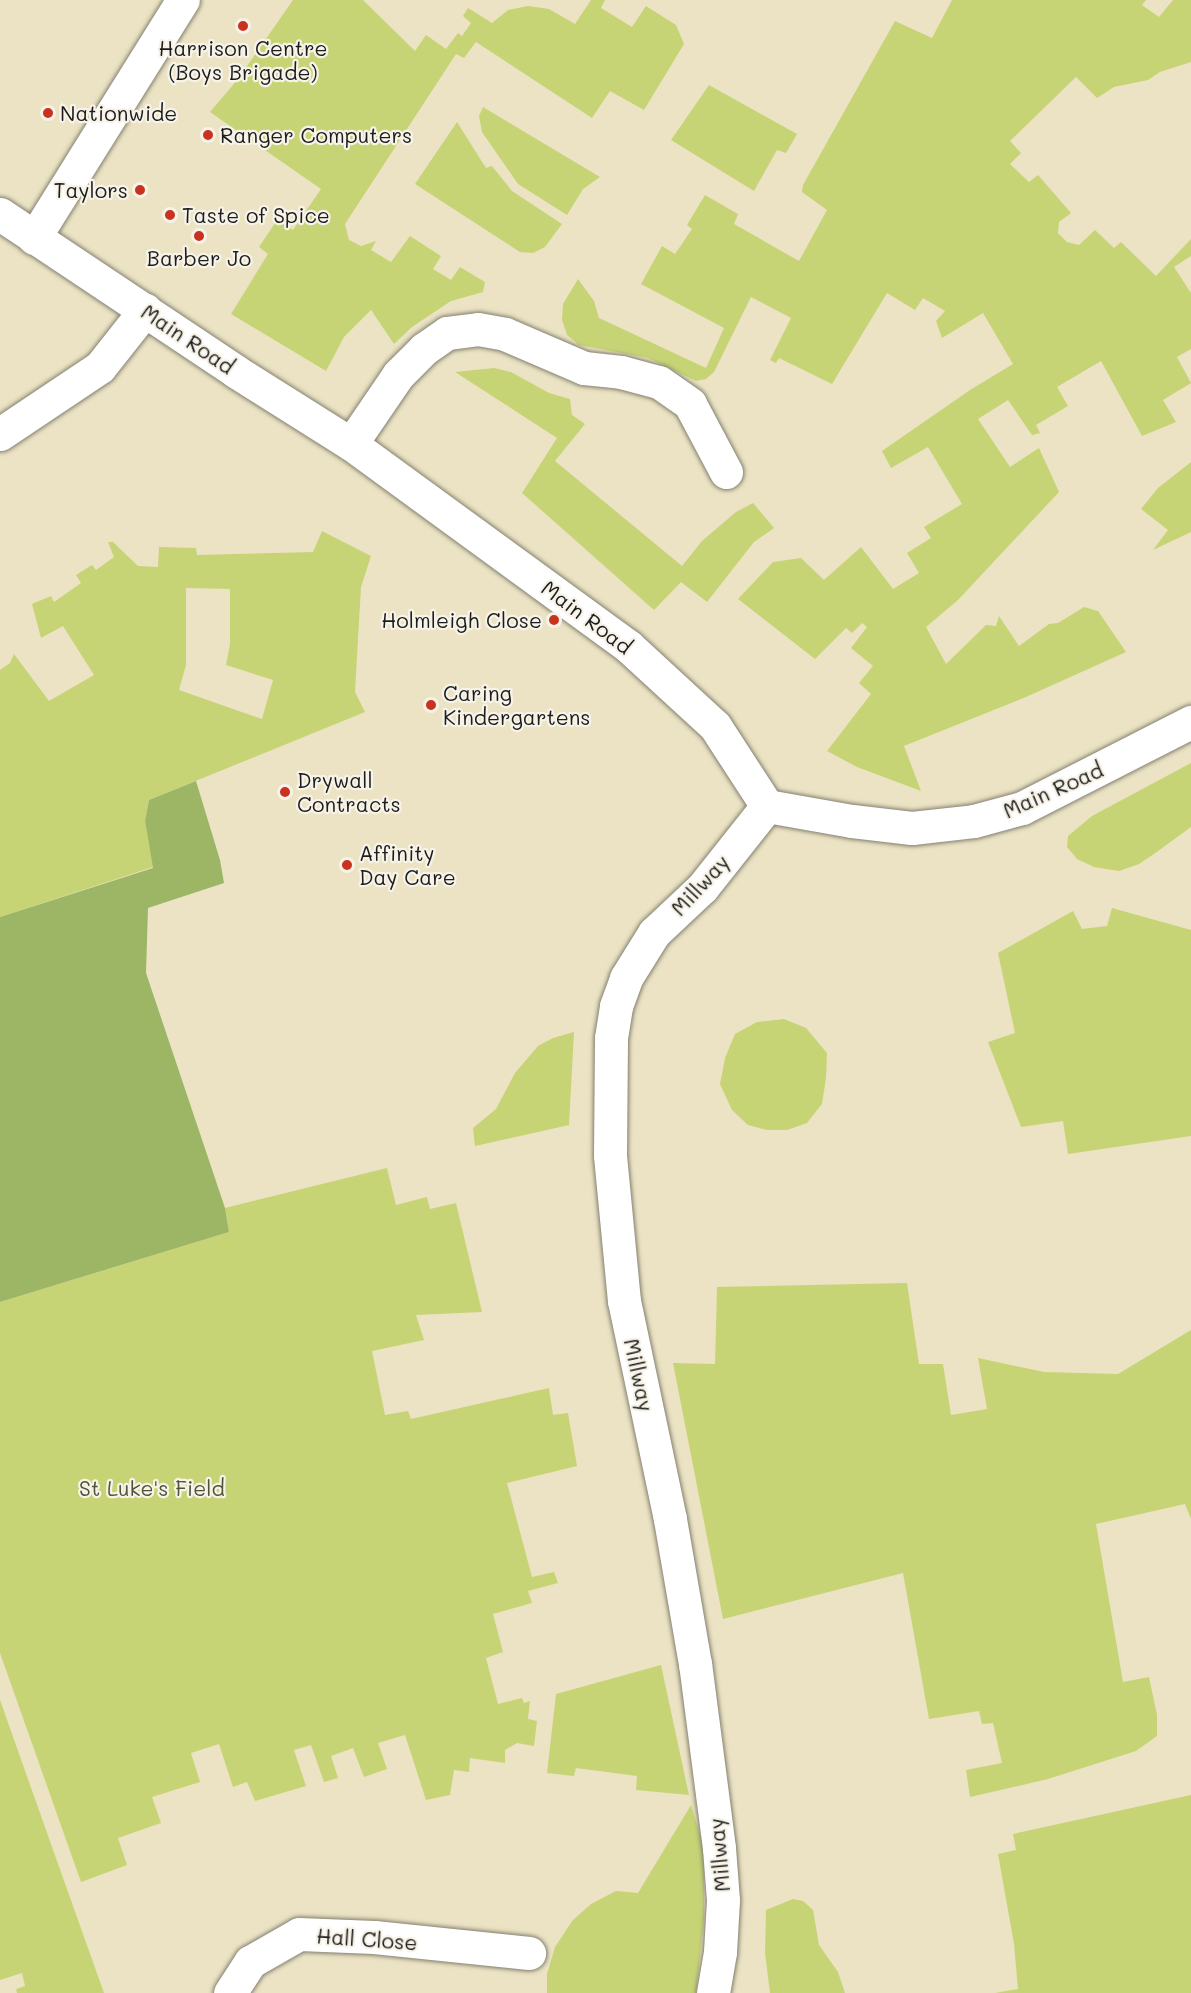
<!DOCTYPE html>
<style>
body{margin:0}
#map{position:relative;width:1191px;height:1993px;overflow:hidden;background:#ebe3c4;font-family:Mali,sans-serif}
div>[style]{position:absolute}
[style*='--x']{left:calc(var(--x)*1px);top:calc(var(--y)*1px);width:calc(var(--w)*1px);rotate:calc(var(--a)*1deg)}
.green>*{inset:0;background:#c7d475}
.forest>*{inset:0;background:#9db666}
.roads{filter:drop-shadow(0 0 2px #848070) drop-shadow(0 0 2px #848070)}
.minor>*{height:33px;margin:-16.5px;padding:0 16.5px;transform-origin:16.5px;border-radius:16.5px;background:#fff}
.tertiary>*{height:33px;margin:-16.5px;padding:0 16.5px;transform-origin:16.5px;border-radius:16.5px;background:#fff}
.dots>*{width:16px;height:16px;translate:-50% -50%;box-sizing:border-box;border:3px solid #f7f3e8;border-radius:50%}
span{translate:-50% -50%;white-space:nowrap;text-align:center;line-height:1.15;-webkit-text-stroke:4.5px #f7f3e8;paint-order:stroke}
.poi-label{font-size:21px;color:#1c1c1c}
.left{translate:0 -50%;text-align:left}
.right{translate:-100% -50%;text-align:right}
.street-label{font-size:21px;color:#1c1c1c}
.park-label{font-size:21px;color:#4f5337}
</style>
<div id="map">
<div class="green">
<div style="clip-path:polygon(293px 0,363px 0,415px 51px,426px 35px,446px 49px,458px 33px,462px 36px,471px 23px,463px 16px,468px 8px,492px 23px,508px 10px,528px 6px,549px 9px,575px 24px,591px 0,605px 0,601px 8px,632px 27px,646px 6px,676px 25px,684px 44px,644px 110px,610px 91px,592px 118px,476px 42px,464px 58px,456px 54px,345px 224px,349px 240px,361px 246px,376px 241px,371px 250px,391px 262px,410px 236px,441px 256px,433px 269px,451px 280px,460px 267px,485px 282px,483px 292px,451px 301px,412px 327px,394px 344px,371px 310px,344px 337px,326px 371px,231px 314px,268px 254px,259px 247px,275px 223px,278px 220px,293px 230px,321px 189px,210px 112px,238px 79px)"></div>
<div style="clip-path:polygon(952px 0,1146px 0,1142px 5px,1159px 17px,1173px 0,1191px 0,1191px 62px,1160px 72px,1148px 80px,1114px 87px,1097px 98px,1076px 77px,1010px 141px,1021px 153px,1010px 164px,1029px 182px,1038px 175px,1071px 213px,1059px 222px,1058px 233px,1067px 242px,1079px 245px,1095px 230px,1114px 248px,1121px 242px,1156px 276px,1191px 239px,1191px 256px,1174px 267px,1191px 293px,1191px 349px,1177px 357px,1191px 383px,1163px 400px,1176px 422px,1142px 436px,1101px 361px,1057px 387px,1068px 406px,1036px 425px,1040px 433px,1032px 435px,1008px 400px,978px 419px,1010px 467px,1039px 448px,1059px 492px,958px 600px,926px 627px,946px 664px,986px 625px,996px 626px,999px 616px,1019px 646px,1049px 624px,1058px 623px,1084px 607px,1098px 611px,1126px 652px,1026px 697px,904px 746px,921px 791px,857px 767px,827px 751px,871px 694px,859px 683px,873px 666px,851px 648px,867px 627px,862px 623px,852px 633px,846px 628px,815px 659px,738px 599px,773px 562px,801px 558px,824px 580px,861px 547px,893px 589px,919px 573px,907px 553px,931px 538px,924px 527px,962px 504px,928px 447px,891px 468px,882px 451px,970px 390px,1013px 364px,983px 313px,942px 338px,936px 321px,945px 311px,923px 298px,915px 310px,887px 293px,832px 384px,779px 358px,776px 363px,770px 360px,791px 318px,751px 297px,714px 372px,706px 379px,696px 381px,648px 358px,579px 345px,567px 335px,562px 320px,563px 304px,578px 279px,594px 301px,599px 318px,706px 368px,724px 328px,641px 284px,662px 246px,675px 254px,692px 229px,687px 225px,705px 195px,738px 214px,734px 224px,799px 261px,827px 210px,802px 192px,803px 185px,895px 21px,932px 38px)"></div>
<div style="clip-path:polygon(709px 85px,797px 134px,786px 153px,777px 150px,754px 191px,671px 140px)"></div>
<div style="clip-path:polygon(483px 107px,600px 177px,583px 189px,567px 215px,518px 184px,482px 132px,479px 116px)"></div>
<div style="clip-path:polygon(457px 122px,486px 168px,492px 166px,512px 191px,562px 224px,545px 247px,533px 253px,520px 252px,415px 184px)"></div>
<div style="clip-path:polygon(494px 368px,511px 372px,549px 393px,570px 399px,572px 415px,585px 424px,555px 461px,682px 566px,702px 541px,736px 512px,753px 503px,774px 528px,754px 542px,707px 602px,681px 582px,654px 610px,522px 493px,557px 438px,455px 372px)"></div>
<div style="clip-path:polygon(1191px 462px,1191px 532px,1153px 550px,1168px 530px,1141px 509px,1158px 488px)"></div>
<div style="clip-path:polygon(evenodd,322px 531px,371px 556px,361px 587px,355px 692px,365px 712px,149px 800px,145px 821px,153px 867px,0 917px,0 670px,10px 663px,14px 654px,49px 701px,94px 675px,63px 626px,41px 638px,32px 604px,51px 596px,54px 602px,81px 583px,76px 575px,92px 565px,96px 570px,114px 557px,108px 542px,113px 542px,138px 566px,158px 567px,159px 547px,196px 548px,197px 555px,313px 552px,322px 531px,186px 588px,230px 589px,230px 644px,226px 665px,273px 680px,262px 719px,179px 690px,186px 665px,186px 588px)"></div>
<div style="clip-path:polygon(1191px 763px,1191px 827px,1154px 854px,1139px 864px,1119px 871px,1094px 867px,1077px 859px,1067px 847px,1068px 836px,1092px 816px)"></div>
<div style="clip-path:polygon(1112px 908px,1191px 930px,1191px 1136px,1068px 1154px,1063px 1121px,1021px 1127px,988px 1042px,1015px 1033px,998px 953px,1073px 911px,1082px 929px,1107px 926px)"></div>
<div style="clip-path:polygon(784px 1019px,806px 1028px,827px 1053px,826px 1078px,822px 1104px,807px 1123px,787px 1130px,767px 1130px,748px 1125px,732px 1110px,720px 1084px,725px 1058px,735px 1034px,757px 1022px)"></div>
<div style="clip-path:polygon(574px 1032px,569px 1125px,475px 1146px,473px 1128px,496px 1109px,515px 1073px,538px 1046px,553px 1038px)"></div>
<div style="clip-path:polygon(387px 1168px,396px 1205px,427px 1197px,430px 1209px,456px 1203px,482px 1312px,416px 1315px,424px 1340px,372px 1351px,385px 1415px,408px 1411px,411px 1419px,549px 1388px,553px 1415px,568px 1413px,577px 1466px,507px 1483px,532px 1577px,554px 1572px,558px 1583px,528px 1591px,532px 1603px,493px 1614px,503px 1652px,486px 1658px,498px 1704px,522px 1698px,524px 1703px,530px 1701px,528px 1719px,537px 1721px,534px 1746px,517px 1743px,505px 1750px,505px 1763px,470px 1758px,469px 1772px,454px 1770px,450px 1795px,426px 1800px,405px 1735px,378px 1743px,387px 1769px,364px 1777px,353px 1748px,331px 1756px,338px 1778px,324px 1782px,311px 1745px,294px 1750px,306px 1786px,255px 1801px,247px 1782px,233px 1787px,219px 1744px,191px 1753px,200px 1782px,152px 1797px,161px 1823px,118px 1838px,127px 1865px,81px 1882px,0 1653px,0 1302px,229px 1232px,225px 1208px)"></div>
<div style="clip-path:polygon(907px 1283px,919px 1364px,943px 1364px,951px 1415px,987px 1409px,978px 1358px,1044px 1372px,1118px 1374px,1191px 1330px,1191px 1519px,1185px 1504px,1096px 1524px,1123px 1682px,1149px 1677px,1157px 1715px,1157px 1736px,1136px 1751px,1048px 1779px,970px 1797px,966px 1770px,1002px 1763px,993px 1723px,982px 1724px,979px 1711px,929px 1719px,903px 1573px,723px 1619px,673px 1363px,715px 1364px,717px 1287px)"></div>
<div style="clip-path:polygon(661px 1665px,689px 1795px,636px 1790px,637px 1776px,576px 1768px,574px 1776px,547px 1773px,556px 1694px)"></div>
<div style="clip-path:polygon(0 1700px,57px 1861px,104px 1993px,17px 1993px,16px 1989px,25px 1986px,22px 1973px,0 1980px)"></div>
<div style="clip-path:polygon(1191px 1795px,1191px 1993px,995px 1993px,1018px 1989px,1014px 1944px,998px 1854px,1016px 1850px,1013px 1834px)"></div>
<div style="clip-path:polygon(691px 1805px,704px 1848px,704px 1919px,696px 1993px,547px 1993px,547px 1974px,555px 1947px,572px 1921px,591px 1904px,616px 1891px,638px 1893px)"></div>
<div style="clip-path:polygon(793px 1899px,803px 1901px,813px 1910px,819px 1945px,838px 1972px,845px 1993px,770px 1993px,765px 1953px,766px 1910px)"></div>
</div>
<div class="forest">
<div style="clip-path:polygon(196px 781px,220px 860px,224px 883px,148px 908px,146px 973px,225px 1208px,229px 1232px,0 1302px,0 917px,153px 868px,145px 821px,149px 800px)"></div>
</div>
<div class="roads">
<div class="minor">
<div style="--x:34;--y:238;--w:281;--a:-58"></div>
<div style="--x:0;--y:434;--w:120;--a:-33.8"></div>
<div style="--x:100;--y:367;--w:73;--a:-51.7"></div>
<div style="--x:351;--y:444;--w:83;--a:-55.7"></div>
<div style="--x:398;--y:375;--w:37;--a:-45"></div>
<div style="--x:424;--y:349;--w:28;--a:-35"></div>
<div style="--x:447;--y:333;--w:31;--a:-7"></div>
<div style="--x:478;--y:329;--w:27;--a:10"></div>
<div style="--x:505;--y:334;--w:86;--a:23.3"></div>
<div style="--x:584;--y:368;--w:37;--a:6"></div>
<div style="--x:621;--y:372;--w:39;--a:15"></div>
<div style="--x:659;--y:382;--w:38;--a:35"></div>
<div style="--x:690;--y:404;--w:77;--a:62.1"></div>
<div style="--x:230;--y:1993;--w:37;--a:-57"></div>
<div style="--x:250;--y:1962;--w:56;--a:-29.7"></div>
<div style="--x:299;--y:1934;--w:75;--a:2.3"></div>
<div style="--x:374;--y:1937;--w:156;--a:5.9"></div>
<div style="--x:713;--y:1993;--w:42;--a:-80.3"></div>
<div style="--x:720;--y:1952;--w:52;--a:-86.7"></div>
<div style="--x:723;--y:1900;--w:52;--a:-94.4"></div>
<div style="--x:719;--y:1848;--w:186;--a:-97.4"></div>
<div style="--x:695;--y:1664;--w:147;--a:-99.8"></div>
<div style="--x:670;--y:1519;--w:223;--a:-101.9"></div>
<div style="--x:624;--y:1301;--w:147;--a:-95.5"></div>
<div style="--x:610;--y:1155;--w:117;--a:-89.5"></div>
<div style="--x:611;--y:1038;--w:32;--a:-81"></div>
<div style="--x:616;--y:1006;--w:30;--a:-70"></div>
<div style="--x:626;--y:978;--w:53;--a:-58.1"></div>
<div style="--x:654;--y:933;--w:66;--a:-43.2"></div>
<div style="--x:702;--y:888;--w:105;--a:-51.6"></div>
</div>
<div class="tertiary">
<div style="--x:0;--y:214;--w:283;--a:33.7"></div>
<div style="--x:235;--y:371;--w:137;--a:32.2"></div>
<div style="--x:351;--y:444;--w:343;--a:36.1"></div>
<div style="--x:628;--y:646;--w:118;--a:42.6"></div>
<div style="--x:715;--y:726;--w:95;--a:57"></div>
<div style="--x:767;--y:806;--w:86;--a:10"></div>
<div style="--x:852;--y:821;--w:60;--a:6.7"></div>
<div style="--x:912;--y:828;--w:62;--a:-6.4"></div>
<div style="--x:974;--y:821;--w:50;--a:-15.2"></div>
<div style="--x:1022;--y:808;--w:190;--a:-27"></div>
</div>
</div>
<div class="dots">
<div style="left:243px;top:26px;background:#c8321e"></div>
<div style="left:48px;top:113px;background:#c8321e"></div>
<div style="left:208px;top:135px;background:#c8321e"></div>
<div style="left:140px;top:190px;background:#c8321e"></div>
<div style="left:170px;top:215px;background:#c8321e"></div>
<div style="left:199px;top:236px;background:#c8321e"></div>
<div style="left:554px;top:620px;background:#c8321e"></div>
<div style="left:431px;top:705px;background:#c8321e"></div>
<div style="left:285px;top:792px;background:#c8321e"></div>
<div style="left:347px;top:865px;background:#c8321e"></div>
</div>
<div class="poi-label">
<span style="left:243px;top:60px">Harrison Centre<br>(Boys Brigade)</span>
<span class="left" style="left:60px;top:113px">Nationwide</span>
<span class="left" style="left:220px;top:135px">Ranger Computers</span>
<span class="right" style="left:128px;top:190px">Taylors</span>
<span class="left" style="left:182px;top:215px">Taste of Spice</span>
<span style="left:199px;top:258px">Barber Jo</span>
<span class="right" style="left:542px;top:620px">Holmleigh Close</span>
<span class="left" style="left:443px;top:705px">Caring<br>Kindergartens</span>
<span class="left" style="left:297px;top:792px">Drywall<br>Contracts</span>
<span class="left" style="left:359px;top:865px">Affinity<br>Day Care</span>
</div>
<div class="street-label">
<span style="left:188px;top:339px;rotate:34deg">Main Road</span>
<span style="left:587px;top:617px;rotate:37deg">Main Road</span>
<span style="left:1053px;top:790px;rotate:-24deg">Main Road</span>
<span style="left:700px;top:885px;rotate:-47deg">Millway</span>
<span style="left:639px;top:1375px;rotate:78deg">Millway</span>
<span style="left:719px;top:1855px;rotate:-95deg">Millway</span>
<span style="left:367px;top:1939px;rotate:4deg">Hall Close</span>
</div>
<div class="park-label">
<span style="left:152px;top:1488px">St Luke's Field</span>
</div>
</div>
